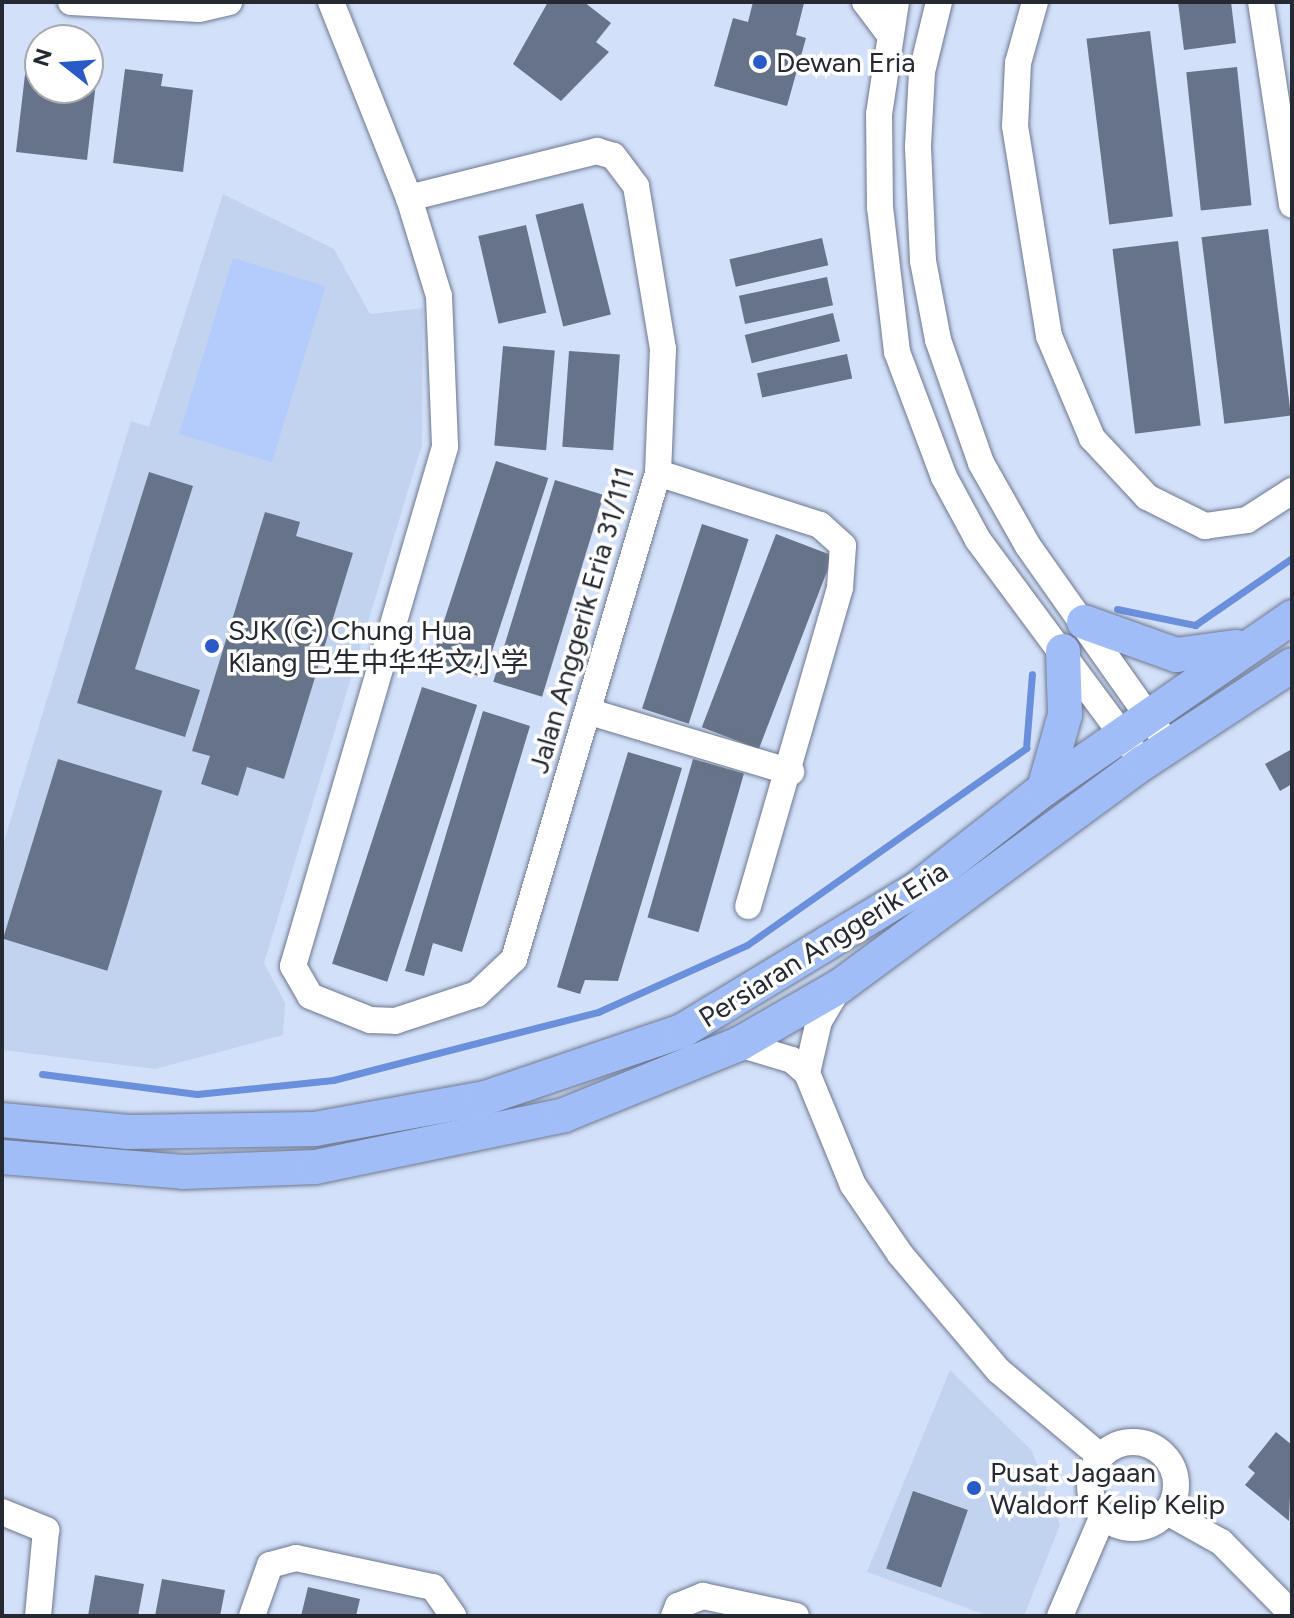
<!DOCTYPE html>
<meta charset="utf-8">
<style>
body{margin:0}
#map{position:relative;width:1294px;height:1618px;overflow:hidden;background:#d3e0f9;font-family:Figtree,"Noto Sans SC",sans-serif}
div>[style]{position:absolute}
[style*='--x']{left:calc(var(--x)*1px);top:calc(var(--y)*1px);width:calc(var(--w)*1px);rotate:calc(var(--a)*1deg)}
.built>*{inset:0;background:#c2d3f0}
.green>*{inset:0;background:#b4ccfb;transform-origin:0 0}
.stream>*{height:7px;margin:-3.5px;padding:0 3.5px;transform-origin:3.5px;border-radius:3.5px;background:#6a8fdc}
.building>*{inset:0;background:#677388;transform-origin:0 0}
.roads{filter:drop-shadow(0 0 2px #6d788e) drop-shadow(0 0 2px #6d788e)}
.minor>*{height:26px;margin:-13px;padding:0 13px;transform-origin:13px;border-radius:13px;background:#fff}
.minor>.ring{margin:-13px;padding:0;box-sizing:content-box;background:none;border:26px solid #fff;border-radius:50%}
.major>*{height:34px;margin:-17px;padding:0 17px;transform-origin:17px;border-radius:17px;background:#a1bdf8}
.dots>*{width:22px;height:22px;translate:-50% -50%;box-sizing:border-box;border:4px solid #fff;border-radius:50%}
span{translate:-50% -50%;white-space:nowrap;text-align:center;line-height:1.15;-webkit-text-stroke:7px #fff;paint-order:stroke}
.poi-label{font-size:28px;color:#242932}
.left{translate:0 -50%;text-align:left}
.street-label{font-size:28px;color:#242932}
.frame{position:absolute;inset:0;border:4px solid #242932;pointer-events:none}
.north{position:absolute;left:24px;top:24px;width:80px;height:80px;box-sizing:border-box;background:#fff;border:2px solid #a7a9ad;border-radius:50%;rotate:287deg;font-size:22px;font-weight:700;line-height:32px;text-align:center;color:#242932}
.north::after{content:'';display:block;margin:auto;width:28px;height:36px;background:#2a5ac8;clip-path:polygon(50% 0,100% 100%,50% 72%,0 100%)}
</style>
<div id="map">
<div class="built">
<div style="clip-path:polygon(223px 194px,334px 249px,370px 314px,423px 308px,422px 445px,264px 963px,285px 1003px,283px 1035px,155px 1069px,2px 1050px,2px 848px,131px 421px,149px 427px)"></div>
<div style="clip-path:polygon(950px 1370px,1032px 1451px,1060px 1525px,1024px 1616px,989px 1616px,867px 1572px)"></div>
</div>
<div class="green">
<div style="left:233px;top:258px;width:97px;height:184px;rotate:17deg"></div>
</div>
<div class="stream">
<div style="--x:1117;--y:609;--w:80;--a:11.6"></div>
<div style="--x:1195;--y:625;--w:118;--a:-34.6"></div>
<div style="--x:42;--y:1074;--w:156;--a:7.4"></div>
<div style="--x:197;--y:1094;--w:137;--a:-5.9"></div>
<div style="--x:333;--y:1080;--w:274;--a:-14.4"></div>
<div style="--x:598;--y:1012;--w:163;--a:-24.2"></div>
<div style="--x:747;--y:945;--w:342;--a:-35.2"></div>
<div style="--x:1026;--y:748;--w:74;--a:-85.4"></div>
</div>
<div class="building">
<div style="clip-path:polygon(548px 2px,584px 2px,611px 23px,596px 42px,609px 52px,561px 101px,513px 64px)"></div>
<div style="clip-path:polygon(753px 2px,804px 3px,796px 35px,806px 38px,787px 106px,714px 86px,733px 18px,748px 22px)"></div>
<div style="clip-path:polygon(1231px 2px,1236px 43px,1184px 50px,1178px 2px)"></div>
<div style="left:1150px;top:31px;width:187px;height:64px;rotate:83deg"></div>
<div style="clip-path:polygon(26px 66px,40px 67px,40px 88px,88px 88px,88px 73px,97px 74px,87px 160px,16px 152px)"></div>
<div style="left:1237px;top:67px;width:139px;height:51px;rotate:84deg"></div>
<div style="clip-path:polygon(125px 69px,163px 74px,161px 86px,193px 90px,183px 172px,113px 163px)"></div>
<div style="left:583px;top:203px;width:115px;height:49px;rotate:76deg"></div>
<div style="left:526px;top:225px;width:90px;height:49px;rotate:77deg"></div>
<div style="left:1268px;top:229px;width:188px;height:67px;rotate:83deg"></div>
<div style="left:822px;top:238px;width:28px;height:95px;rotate:77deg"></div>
<div style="left:1178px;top:241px;width:186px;height:66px;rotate:83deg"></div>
<div style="left:827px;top:277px;width:29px;height:90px;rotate:78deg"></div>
<div style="left:833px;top:313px;width:29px;height:91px;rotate:76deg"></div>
<div style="left:503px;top:346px;width:52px;height:100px;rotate:5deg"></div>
<div style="left:569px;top:351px;width:51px;height:96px;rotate:4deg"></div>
<div style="left:847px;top:354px;width:25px;height:92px;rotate:78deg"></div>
<div style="left:496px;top:461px;width:55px;height:210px;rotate:18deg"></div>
<div style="clip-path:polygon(149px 472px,193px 486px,135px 669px,200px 690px,185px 737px,77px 703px)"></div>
<div style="left:555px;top:480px;width:51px;height:211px;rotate:17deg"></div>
<div style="clip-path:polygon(265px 512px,300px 522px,296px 536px,353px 553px,284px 779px,247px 767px,238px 796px,201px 784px,210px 756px,192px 751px)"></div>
<div style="left:702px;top:524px;width:49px;height:194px;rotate:18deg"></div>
<div style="left:776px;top:534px;width:61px;height:207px;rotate:21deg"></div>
<div style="left:422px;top:687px;width:58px;height:291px;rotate:18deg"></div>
<div style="clip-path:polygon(483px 711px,530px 726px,462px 952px,433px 943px,424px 976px,405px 971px)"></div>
<div style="clip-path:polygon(1292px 749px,1292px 784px,1280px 791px,1265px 764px)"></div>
<div style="clip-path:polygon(628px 752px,682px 768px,618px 981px,585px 980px,580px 994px,557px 987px)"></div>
<div style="left:58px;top:759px;width:109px;height:188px;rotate:17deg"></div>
<div style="left:693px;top:759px;width:53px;height:165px;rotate:16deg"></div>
<div style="clip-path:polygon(1276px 1432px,1292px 1445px,1289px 1521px,1245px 1485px,1255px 1473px,1248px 1467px)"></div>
<div style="left:913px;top:1491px;width:58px;height:82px;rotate:19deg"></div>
<div style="clip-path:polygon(95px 1575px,144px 1584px,138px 1616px,88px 1616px)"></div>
<div style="clip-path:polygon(162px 1579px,225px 1590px,220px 1616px,155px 1616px)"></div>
<div style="clip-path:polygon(308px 1587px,360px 1599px,356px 1616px,301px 1616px)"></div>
</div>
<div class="roads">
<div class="minor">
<div style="--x:71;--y:2;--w:128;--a:3.1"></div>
<div style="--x:199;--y:9;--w:31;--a:-13"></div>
<div style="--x:331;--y:2;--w:211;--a:68.3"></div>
<div style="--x:409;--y:198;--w:102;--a:73"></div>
<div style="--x:439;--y:296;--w:151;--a:87.7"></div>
<div style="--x:445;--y:447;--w:541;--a:106.32"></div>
<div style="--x:293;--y:966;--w:34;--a:60"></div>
<div style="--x:310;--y:996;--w:65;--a:21.8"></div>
<div style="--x:370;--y:1020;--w:25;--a:2"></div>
<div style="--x:395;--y:1021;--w:86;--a:-18.2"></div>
<div style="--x:477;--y:994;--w:51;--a:-43.4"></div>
<div style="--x:514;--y:959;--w:507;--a:-73.5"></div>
<div style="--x:658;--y:473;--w:124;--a:-87.7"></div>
<div style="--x:663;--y:349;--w:165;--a:-99.4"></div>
<div style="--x:636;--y:186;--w:38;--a:-127"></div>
<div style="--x:613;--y:156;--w:17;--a:-163"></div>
<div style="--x:597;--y:151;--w:194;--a:166"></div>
<div style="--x:865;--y:2;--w:40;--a:53"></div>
<div style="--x:896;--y:2;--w:113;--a:98.6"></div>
<div style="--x:879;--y:114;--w:93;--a:89.4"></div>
<div style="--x:880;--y:207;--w:146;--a:83.3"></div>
<div style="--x:897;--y:352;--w:134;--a:69.4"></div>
<div style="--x:944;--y:477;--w:72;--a:61.6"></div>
<div style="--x:978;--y:540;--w:257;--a:53.5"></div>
<div style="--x:939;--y:2;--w:72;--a:103.7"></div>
<div style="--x:922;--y:72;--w:75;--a:93.1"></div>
<div style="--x:918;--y:147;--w:114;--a:87.5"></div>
<div style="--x:923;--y:261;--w:80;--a:79.2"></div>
<div style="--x:938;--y:340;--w:130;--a:70.7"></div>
<div style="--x:981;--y:463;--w:95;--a:60.5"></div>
<div style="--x:1028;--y:546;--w:225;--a:54.8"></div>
<div style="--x:1035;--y:2;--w:63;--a:105.6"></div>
<div style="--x:1018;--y:63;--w:63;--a:92.7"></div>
<div style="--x:1015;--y:126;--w:213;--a:80.8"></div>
<div style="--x:1049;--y:336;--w:111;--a:67.1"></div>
<div style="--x:1092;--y:438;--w:81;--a:47"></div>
<div style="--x:1147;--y:497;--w:65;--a:26.6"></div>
<div style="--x:1205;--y:526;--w:42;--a:-8.1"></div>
<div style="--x:1247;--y:520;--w:54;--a:-32.8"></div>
<div style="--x:1261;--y:2;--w:205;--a:81.3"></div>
<div style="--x:658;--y:473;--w:170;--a:17.8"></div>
<div style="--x:820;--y:525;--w:31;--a:42"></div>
<div style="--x:843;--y:546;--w:42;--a:94.1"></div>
<div style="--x:840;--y:588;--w:331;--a:106.1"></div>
<div style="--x:590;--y:712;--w:210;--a:16.6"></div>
<div style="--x:739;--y:1044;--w:55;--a:16.8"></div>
<div style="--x:792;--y:1060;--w:20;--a:41"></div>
<div style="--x:807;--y:1073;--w:53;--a:-77"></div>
<div style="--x:819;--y:1021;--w:41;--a:-59"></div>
<div style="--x:807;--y:1073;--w:121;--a:67.7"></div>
<div style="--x:853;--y:1185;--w:83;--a:55.7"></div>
<div style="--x:900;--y:1254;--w:153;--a:49.8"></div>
<div style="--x:999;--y:1371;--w:133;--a:40.1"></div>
<div class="ring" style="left:1090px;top:1442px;width:60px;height:60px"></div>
<div style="--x:2;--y:1512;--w:48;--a:22.2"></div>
<div style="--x:46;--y:1530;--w:86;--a:95.3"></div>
<div style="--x:1167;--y:1512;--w:62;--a:29.1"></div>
<div style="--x:1221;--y:1542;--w:101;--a:45.4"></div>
<div style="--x:252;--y:1616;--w:54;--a:-70.6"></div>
<div style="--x:270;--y:1565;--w:27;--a:-15"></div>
<div style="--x:296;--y:1558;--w:140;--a:12"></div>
<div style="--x:433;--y:1587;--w:35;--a:55"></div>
<div style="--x:674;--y:1616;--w:11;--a:-68"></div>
<div style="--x:678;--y:1606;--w:27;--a:-22"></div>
<div style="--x:703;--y:1596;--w:95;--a:12.1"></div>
<div style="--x:1060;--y:1616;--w:107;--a:-66.8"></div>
</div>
<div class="major">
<div style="--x:1084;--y:622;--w:98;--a:19.7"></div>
<div style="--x:1176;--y:655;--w:61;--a:-7.6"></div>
<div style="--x:1044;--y:789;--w:77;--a:-74.2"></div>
<div style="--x:1065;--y:715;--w:64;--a:-91.8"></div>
<div style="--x:2;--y:1120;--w:127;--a:5.4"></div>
<div style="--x:128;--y:1132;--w:187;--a:-0.9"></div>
<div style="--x:315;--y:1129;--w:173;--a:-10.3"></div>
<div style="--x:485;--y:1098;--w:208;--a:-18.8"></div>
<div style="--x:682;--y:1031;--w:276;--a:-31.2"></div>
<div style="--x:918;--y:888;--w:160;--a:-38.2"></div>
<div style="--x:1044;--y:789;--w:302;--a:-34.7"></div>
<div style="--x:2;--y:1157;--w:182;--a:4.7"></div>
<div style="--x:183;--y:1172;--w:133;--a:-2.2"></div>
<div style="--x:316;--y:1167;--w:253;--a:-11.8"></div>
<div style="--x:564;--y:1115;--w:189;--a:-22.1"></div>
<div style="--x:739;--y:1044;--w:116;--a:-29.9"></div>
<div style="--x:840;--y:986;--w:376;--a:-36.4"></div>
<div style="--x:1143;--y:763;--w:178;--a:-33.3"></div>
</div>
</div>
<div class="dots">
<div style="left:760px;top:62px;background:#2a5ac8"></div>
<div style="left:212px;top:646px;background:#2a5ac8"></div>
<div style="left:974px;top:1488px;background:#2a5ac8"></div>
</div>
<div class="poi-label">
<span class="left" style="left:776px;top:62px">Dewan Eria</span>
<span class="left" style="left:228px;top:646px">SJK (C) Chung Hua<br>Klang 巴生中华华文小学</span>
<span class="left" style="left:990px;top:1488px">Pusat Jagaan<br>Waldorf Kelip Kelip</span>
</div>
<div class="street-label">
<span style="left:581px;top:620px;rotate:-74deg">Jalan Anggerik Eria 31/111</span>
<span style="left:823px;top:944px;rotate:-32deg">Persiaran Anggerik Eria</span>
</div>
<div class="frame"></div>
<div class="north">N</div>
</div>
